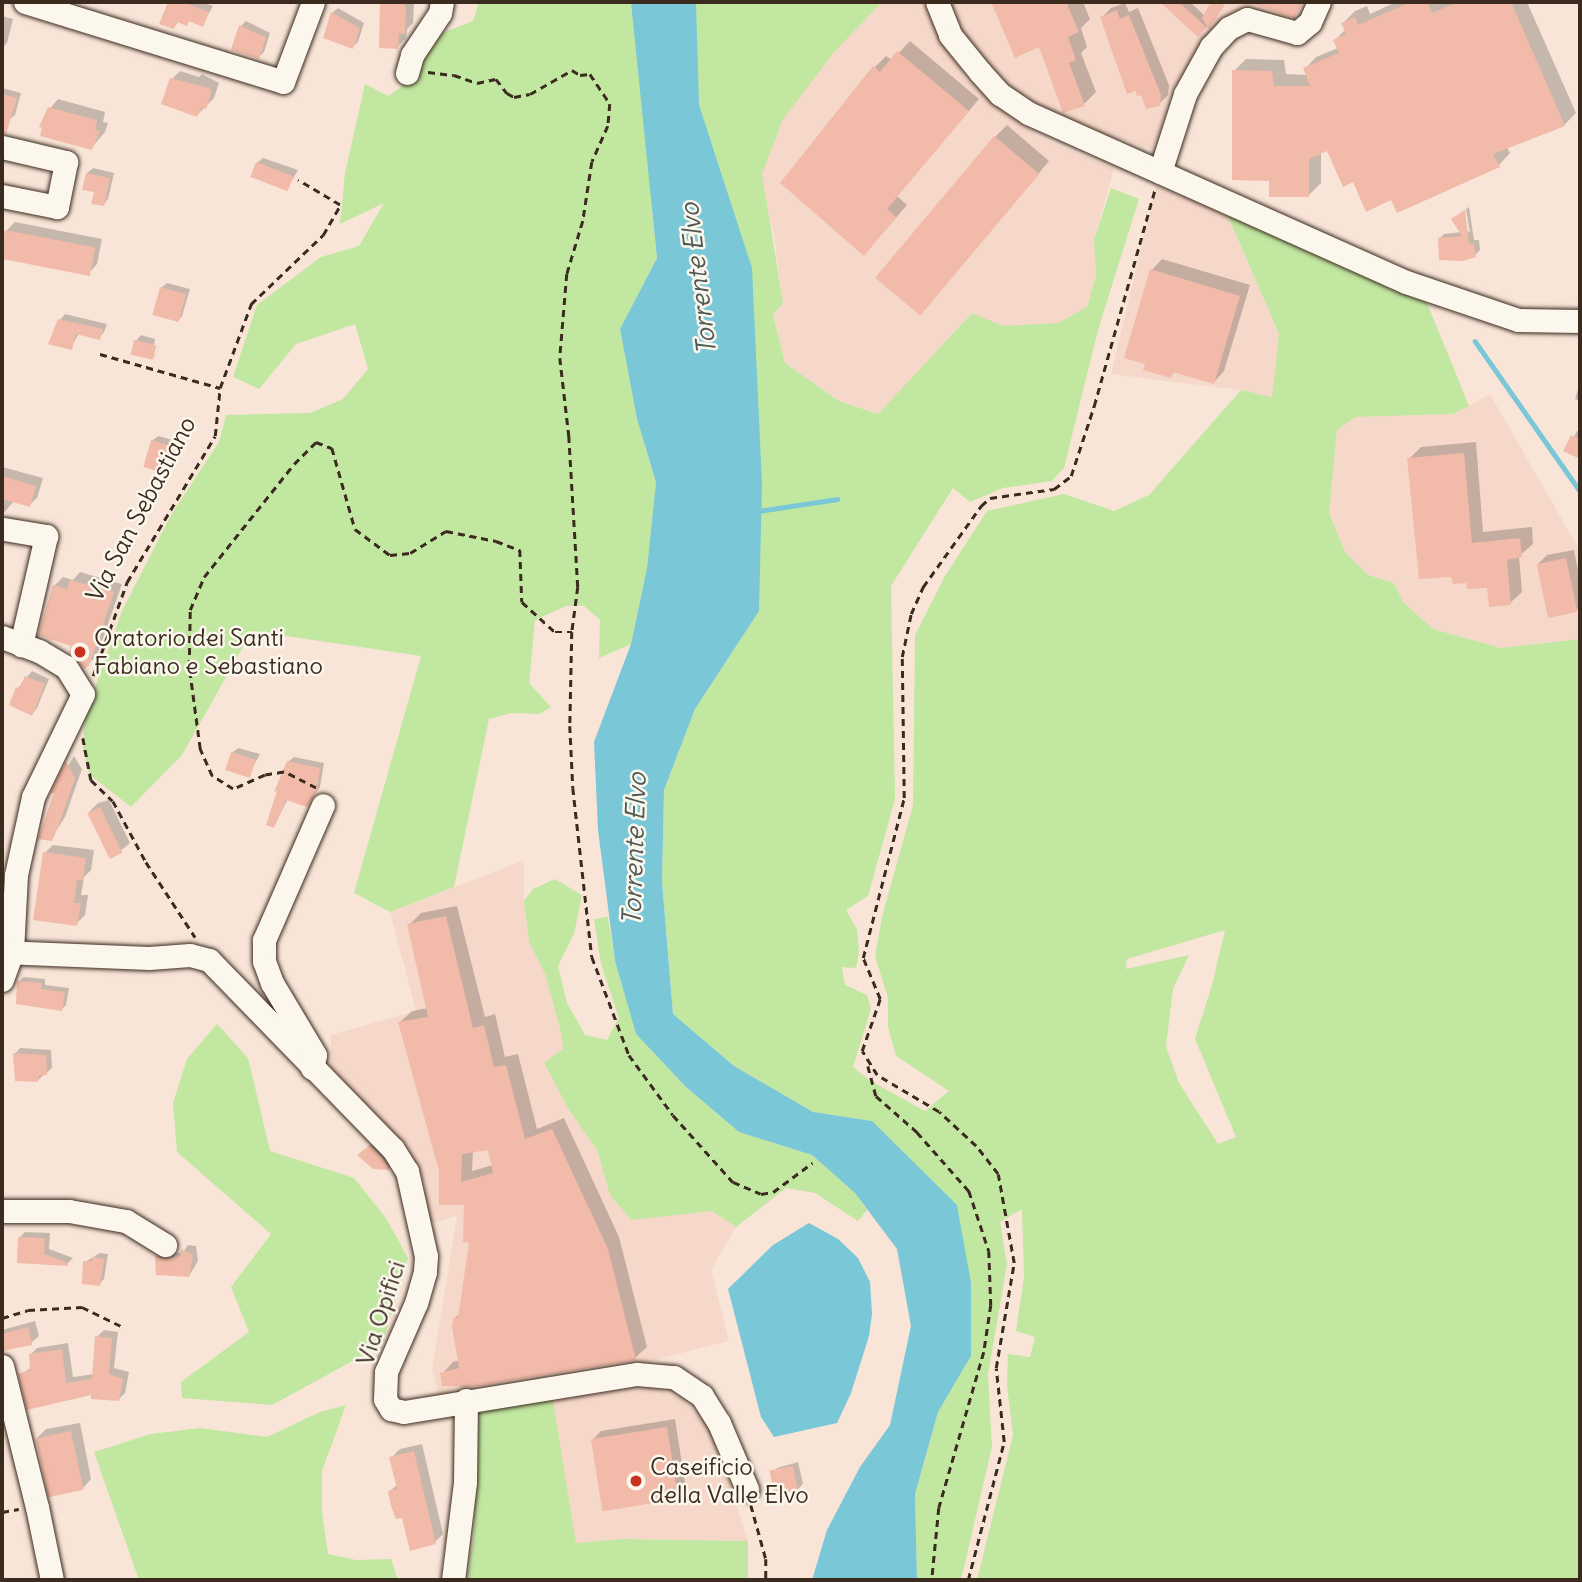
<!DOCTYPE html>
<style>
body{margin:0}
#map{position:relative;width:1582px;height:1582px;overflow:hidden;background:#f8e5d8;font-family:Delius,sans-serif}
div>[style]{position:absolute}
[style*='--x']{left:calc(var(--x)*1px);top:calc(var(--y)*1px);width:calc(var(--w)*1px);rotate:calc(var(--a)*1deg)}
.built>*{inset:0;background:#f6d8ca}
.green>*{inset:0;background:#c1e7a1}
.water>*{inset:0;background:#79c7d7}
.shadow>*{inset:0;background:#0003}
.stream>*{height:4.5px;margin:-2.25px;padding:0 2.25px;transform-origin:2.25px;border-radius:2.25px;background:#79c7d7}
.building>*{inset:0;background:#f2baa8;transform-origin:0 0}
.path>*{height:2.5px;margin-top:-1.25px;transform-origin:0;background:repeating-linear-gradient(90deg,#3b2a1e 0 7px,transparent 0 12px)}
.roads{filter:drop-shadow(0 0 2px #3b2a1e) drop-shadow(0 0 2px #3b2a1e)}
.minor>*{height:23px;margin:-11.5px;padding:0 11.5px;transform-origin:11.5px;border-radius:11.5px;background:#fbf7ec}
.dots>*{width:19px;height:19px;translate:-50% -50%;box-sizing:border-box;border:4px solid #fbf7ec;border-radius:50%}
span{translate:-50% -50%;white-space:nowrap;text-align:center;line-height:1.15;-webkit-text-stroke:5px #fbf7ec;paint-order:stroke}
.street-label{font-size:24px;color:#3b2a1e}
.poi-label{font-size:24px;color:#3b2a1e}
.left{translate:0 -50%;text-align:left}
.water-label{font-size:26px;color:#4e5956;font-style:italic}
.frame{position:absolute;inset:0;border:4px solid #3b2a1e;pointer-events:none}
</style>
<div id="map">
<div class="built">
<div style="clip-path:polygon(868px 2px,927px 2px,965px 79px,1039px 137px,1114px 169px,1094px 239px,1096px 276px,1087px 307px,1058px 323px,1002px 326px,972px 313px,878px 414px,839px 401px,785px 363px,773px 315px,783px 303px,774px 235px,764px 198px,762px 172px,771px 122px)"></div>
<div style="clip-path:polygon(946px 2px,1313px 2px,1299px 28px,1225px 18px,1170px 92px,1161px 129px,1152px 149px,1080px 127px,1005px 89px,958px 32px)"></div>
<div style="clip-path:polygon(1156px 186px,1227px 214px,1279px 334px,1272px 398px,1240px 390px,1111px 374px)"></div>
<div style="clip-path:polygon(1490px 394px,1580px 551px,1580px 639px,1501px 648px,1433px 629px,1403px 602px,1394px 583px,1368px 575px,1345px 552px,1329px 513px,1337px 430px,1355px 417px,1453px 414px)"></div>
<div style="clip-path:polygon(524px 860px,524px 901px,529px 942px,545px 974px,562px 1036px,563px 1049px,544px 1063px,569px 1110px,597px 1150px,610px 1195px,631px 1220px,712px 1211px,736px 1227px,711px 1270px,729px 1341px,599px 1374px,439px 1397px,432px 1369px,457px 1216px,428px 1224px,425px 1182px,399px 1143px,330px 1071px,331px 1035px,416px 1011px,390px 912px)"></div>
<div style="clip-path:polygon(650px 1386px,680px 1398px,714px 1431px,748px 1541px,622px 1539px,576px 1544px,553px 1400px)"></div>
</div>
<div class="green">
<div style="clip-path:polygon(evenodd,479px 2px,882px 2px,835px 51px,783px 119px,762px 174px,783px 303px,773px 315px,785px 363px,839px 401px,878px 414px,972px 313px,1003px 326px,1058px 323px,1087px 307px,1096px 276px,1094px 239px,1111px 188px,1139px 199px,1098px 330px,1064px 468px,1052px 481px,1003px 488px,970px 502px,953px 488px,891px 586px,895px 799px,868px 896px,846px 910px,857px 929px,859px 952px,856px 968px,842px 967px,845px 985px,867px 995px,871px 1009px,853px 1067px,869px 1080px,925px 1111px,949px 1091px,896px 1056px,888px 1027px,888px 998px,875px 956px,882px 917px,913px 805px,915px 635px,945px 576px,987px 511px,1064px 494px,1114px 511px,1149px 495px,1241px 390px,1272px 397px,1279px 334px,1227px 214px,1427px 303px,1469px 406px,1453px 414px,1355px 417px,1337px 430px,1329px 513px,1345px 552px,1368px 575px,1394px 583px,1403px 602px,1433px 629px,1501px 648px,1580px 639px,1580px 1580px,977px 1580px,1013px 1435px,1007px 1386px,1008px 1354px,1030px 1357px,1035px 1337px,1016px 1331px,1024px 1277px,1022px 1209px,1000px 1222px,1007px 1264px,988px 1375px,992px 1447px,961px 1580px,917px 1580px,915px 1494px,938px 1412px,971px 1356px,872px 1121px,813px 1112px,734px 1066px,673px 1014px,662px 882px,664px 790px,695px 709px,759px 611px,651px 202px,657px 258px,620px 329px,637px 419px,656px 482px,647px 568px,631px 644px,599px 658px,600px 620px,584px 606px,566px 606px,535px 620px,529px 683px,551px 707px,539px 714px,512px 713px,489px 719px,454px 887px,390px 912px,354px 893px,421px 656px,252px 631px,182px 755px,131px 807px,89px 774px,83px 746px,85px 716px,122px 611px,171px 515px,219px 442px,226px 415px,310px 413px,343px 399px,368px 369px,355px 324px,296px 344px,259px 389px,233px 377px,257px 305px,321px 257px,359px 246px,384px 203px,340px 224px,345px 173px,365px 84px,388px 96px,401px 87px,435px 36px,473px 21px,479px 2px,1225px 930px,1212px 985px,1195px 1039px,1236px 1137px,1218px 1144px,1179px 1083px,1166px 1047px,1173px 989px,1189px 955px,1126px 969px,1127px 959px,1225px 930px)"></div>
<div style="clip-path:polygon(555px 879px,582px 895px,574px 934px,558px 966px,567px 1003px,585px 1035px,607px 1040px,619px 1018px,601px 964px,594px 919px,608px 917px,615px 961px,636px 1034px,686px 1087px,739px 1132px,812px 1155px,855px 1193px,867px 1210px,858px 1221px,815px 1193px,786px 1188px,736px 1227px,712px 1211px,631px 1220px,610px 1195px,597px 1150px,569px 1110px,544px 1063px,563px 1049px,562px 1036px,545px 974px,529px 942px,524px 901px,533px 889px)"></div>
<div style="clip-path:polygon(217px 1024px,248px 1058px,270px 1151px,354px 1178px,386px 1218px,408px 1258px,382px 1345px,272px 1405px,182px 1398px,181px 1382px,249px 1332px,231px 1287px,271px 1234px,177px 1152px,173px 1103px,187px 1059px)"></div>
<div style="clip-path:polygon(553px 1400px,576px 1543px,622px 1539px,748px 1541px,748px 1580px,467px 1580px,474px 1536px,479px 1407px)"></div>
<div style="clip-path:polygon(346px 1405px,322px 1471px,322px 1512px,328px 1554px,356px 1560px,391px 1559px,398px 1580px,139px 1580px,94px 1452px,151px 1434px,200px 1428px,267px 1437px,320px 1412px)"></div>
</div>
<div class="water">
<div style="clip-path:polygon(631px 2px,696px 2px,699px 105px,752px 268px,762px 484px,759px 611px,695px 709px,664px 790px,662px 882px,673px 1014px,734px 1066px,813px 1112px,872px 1121px,957px 1205px,971px 1283px,971px 1356px,938px 1412px,915px 1494px,917px 1580px,812px 1580px,827px 1530px,860px 1467px,890px 1425px,911px 1326px,897px 1249px,855px 1193px,812px 1155px,739px 1132px,686px 1087px,636px 1034px,615px 961px,598px 830px,594px 742px,631px 644px,647px 568px,656px 482px,637px 419px,620px 329px,657px 258px)"></div>
<div style="clip-path:polygon(809px 1223px,838px 1239px,858px 1258px,870px 1282px,872px 1314px,869px 1336px,851px 1393px,837px 1423px,774px 1437px,761px 1417px,728px 1289px,773px 1245px)"></div>
</div>
<div class="shadow">
<div style="clip-path:polygon(169px 2px,201px 2px,213px 6px,203px 24px,191px 20px,186px 24px,179px 21px,174px 27px,162px 23px)"></div>
<div style="clip-path:polygon(382px 2px,414px 2px,413px 23px,407px 29px,406px 38px,397px 47px)"></div>
<div style="clip-path:polygon(993px 2px,1083px 2px,1090px 19px,1081px 28px,1087px 47px,1081px 53px,1096px 92px,1084px 104px,1040px 45px,1015px 56px)"></div>
<div style="clip-path:polygon(1163px 2px,1190px 2px,1205px 16px,1213px 2px,1226px 2px,1214px 21px,1198px 35px)"></div>
<div style="clip-path:polygon(1396px 2px,1527px 2px,1576px 113px,1564px 125px,1507px 147px,1510px 153px,1499px 165px,1391px 198px,1328px 149px,1321px 152px,1321px 183px,1309px 195px,1271px 179px,1234px 71px,1246px 59px,1284px 60px,1286px 74px,1307px 75px,1305px 69px,1316px 57px,1338px 48px,1335px 40px,1346px 29px,1343px 23px,1355px 11px,1367px 6px,1370px 14px)"></div>
<div style="clip-path:polygon(1125px 3px,1129px 12px,1138px 8px,1169px 85px,1168px 95px,1159px 104px,1137px 89px,1102px 17px,1111px 8px)"></div>
<div style="clip-path:polygon(338px 8px,364px 23px,358px 42px,352px 47px,332px 13px)"></div>
<div style="clip-path:polygon(2px 16px,13px 19px,7px 43px,2px 48px)"></div>
<div style="clip-path:polygon(246px 21px,270px 33px,264px 52px,259px 57px,241px 26px)"></div>
<div style="clip-path:polygon(910px 41px,979px 99px,897px 196px,907px 205px,875px 242px,782px 183px,875px 67px,886px 56px,892px 60px)"></div>
<div style="clip-path:polygon(180px 71px,199px 77px,202px 74px,219px 83px,214px 98px,197px 115px,172px 79px)"></div>
<div style="clip-path:polygon(2px 88px,21px 93px,15px 115px,9px 120px,2px 118px)"></div>
<div style="clip-path:polygon(58px 99px,105px 112px,103px 122px,108px 123px,105px 132px,91px 148px,41px 134px,44px 116px)"></div>
<div style="clip-path:polygon(1007px 125px,1049px 161px,931px 302px,995px 137px)"></div>
<div style="clip-path:polygon(263px 158px,298px 170px,287px 189px,257px 163px)"></div>
<div style="clip-path:polygon(93px 168px,114px 173px,108px 199px,103px 205px,87px 173px)"></div>
<div style="clip-path:polygon(1469px 207px,1474px 240px,1479px 240px,1480px 250px,1475px 255px,1439px 239px,1444px 234px,1462px 232px,1458px 215px,1463px 211px,1466px 229px,1470px 233px,1466px 209px)"></div>
<div style="clip-path:polygon(15px 222px,102px 239px,97px 264px,89px 273px,2px 257px,6px 231px)"></div>
<div style="clip-path:polygon(1162px 259px,1250px 285px,1224px 371px,1214px 382px,1175px 371px,1170px 376px,1152px 270px)"></div>
<div style="clip-path:polygon(167px 283px,190px 289px,182px 316px,177px 322px,161px 288px)"></div>
<div style="clip-path:polygon(65px 314px,107px 324px,104px 332px,99px 338px,79px 333px,71px 348px,60px 320px)"></div>
<div style="clip-path:polygon(141px 335px,155px 339px,152px 355px,156px 355px,160px 340px,157px 353px,152px 359px,136px 341px)"></div>
<div style="clip-path:polygon(1580px 382px,1580px 401px,1575px 399px)"></div>
<div style="clip-path:polygon(1577px 431px,1580px 432px,1580px 457px,1566px 451px)"></div>
<div style="clip-path:polygon(158px 436px,173px 440px,166px 464px,161px 470px,152px 441px)"></div>
<div style="clip-path:polygon(1476px 442px,1483px 532px,1532px 527px,1533px 544px,1519px 556px,1522px 592px,1510px 603px,1489px 586px,1409px 459px,1421px 447px)"></div>
<div style="clip-path:polygon(2px 467px,43px 478px,37px 498px,29px 505px,14px 501px,2px 515px)"></div>
<div style="clip-path:polygon(1574px 550px,1580px 581px,1580px 606px,1576px 611px,1538px 564px,1547px 555px)"></div>
<div style="clip-path:polygon(80px 572px,122px 584px,97px 655px,87px 665px,73px 645px,54px 586px,63px 577px,73px 580px)"></div>
<div style="clip-path:polygon(32px 671px,49px 679px,37px 708px,32px 714px,12px 704px,18px 688px)"></div>
<div style="clip-path:polygon(238px 748px,260px 754px,248px 776px,232px 753px)"></div>
<div style="clip-path:polygon(74px 756px,82px 769px,65px 817px,51px 839px,56px 790px,53px 791px)"></div>
<div style="clip-path:polygon(294px 757px,324px 763px,320px 787px,311px 800px,288px 799px,274px 826px,288px 762px)"></div>
<div style="clip-path:polygon(109px 800px,130px 843px,112px 858px,89px 812px,98px 803px)"></div>
<div style="clip-path:polygon(53px 845px,94px 850px,91px 870px,84px 877px,81px 895px,88px 895px,85px 915px,76px 924px,45px 853px)"></div>
<div style="clip-path:polygon(evenodd,457px 906px,485px 1017px,495px 1014px,505px 1057px,518px 1054px,537px 1129px,564px 1118px,619px 1237px,647px 1347px,635px 1358px,442px 1374px,453px 1362px,460px 1360px,455px 1318px,461px 1312px,471px 1241px,466px 1204px,441px 1171px,400px 1022px,412px 1011px,428px 1008px,409px 925px,421px 913px,457px 906px,489px 1148px,493px 1165px,472px 1171px,473px 1151px,489px 1148px)"></div>
<div style="clip-path:polygon(23px 977px,45px 979px,45px 985px,69px 988px,66px 1005px,62px 1009px,19px 982px)"></div>
<div style="clip-path:polygon(20px 1048px,51px 1050px,52px 1068px,38px 1080px,15px 1054px)"></div>
<div style="clip-path:polygon(376px 1141px,394px 1163px,389px 1168px,374px 1168px,364px 1150px)"></div>
<div style="clip-path:polygon(25px 1232px,50px 1233px,49px 1249px,73px 1258px,67px 1264px,18px 1261px,19px 1238px)"></div>
<div style="clip-path:polygon(188px 1245px,196px 1246px,198px 1261px,189px 1276px,158px 1273px,157px 1256px,162px 1251px,172px 1254px,183px 1252px)"></div>
<div style="clip-path:polygon(100px 1253px,108px 1254px,104px 1279px,99px 1284px,85px 1262px)"></div>
<div style="clip-path:polygon(35px 1321px,39px 1336px,31px 1343px,2px 1349px,2px 1330px)"></div>
<div style="clip-path:polygon(104px 1330px,118px 1332px,114px 1368px,129px 1372px,125px 1393px,118px 1400px,20px 1375px,32px 1367px,30px 1355px,37px 1348px,68px 1343px,73px 1377px,94px 1374px,97px 1337px)"></div>
<div style="clip-path:polygon(675px 1419px,686px 1489px,678px 1498px,593px 1439px,601px 1431px)"></div>
<div style="clip-path:polygon(80px 1423px,91px 1479px,83px 1488px,37px 1438px,46px 1429px)"></div>
<div style="clip-path:polygon(422px 1444px,443px 1534px,435px 1542px,403px 1516px,390px 1491px,398px 1484px,391px 1458px,400px 1449px)"></div>
<div style="clip-path:polygon(798px 1462px,803px 1484px,797px 1490px,772px 1474px,777px 1468px)"></div>
</div>
<div class="stream">
<div style="--x:1475;--y:341;--w:183;--a:55"></div>
<div style="--x:758;--y:511;--w:80;--a:-8.6"></div>
</div>
<div class="building">
<div style="clip-path:polygon(168px 2px,183px 2px,209px 12px,203px 27px,189px 21px,187px 26px,177px 22px,174px 29px,159px 24px)"></div>
<div style="clip-path:polygon(380px 2px,404px 2px,406px 8px,405px 34px,399px 33px,398px 49px,379px 48px)"></div>
<div style="clip-path:polygon(991px 2px,1066px 2px,1079px 32px,1068px 37px,1076px 60px,1069px 63px,1085px 106px,1063px 113px,1039px 47px,1015px 58px)"></div>
<div style="clip-path:polygon(1160px 2px,1179px 2px,1206px 27px,1198px 37px)"></div>
<div style="clip-path:polygon(1211px 2px,1226px 2px,1209px 29px,1202px 18px)"></div>
<div style="clip-path:polygon(1248px 2px,1303px 2px,1294px 18px)"></div>
<div style="clip-path:polygon(1411px 2px,1427px 2px,1432px 13px,1458px 2px,1511px 2px,1565px 126px,1493px 154px,1500px 167px,1397px 213px,1391px 200px,1366px 212px,1353px 182px,1343px 187px,1327px 151px,1309px 159px,1309px 197px,1269px 197px,1269px 181px,1232px 180px,1232px 70px,1272px 71px,1274px 86px,1310px 86px,1303px 68px,1339px 53px,1333px 40px,1346px 34px,1341px 23px,1355px 17px,1358px 25px)"></div>
<div style="clip-path:polygon(1117px 10px,1120px 19px,1129px 15px,1161px 95px,1160px 106px,1146px 109px,1141px 95px,1137px 96px,1136px 91px,1127px 94px,1100px 17px)"></div>
<div style="clip-path:polygon(331px 12px,360px 28px,353px 49px,323px 38px)"></div>
<div style="clip-path:polygon(239px 25px,266px 38px,259px 59px,231px 50px)"></div>
<div style="clip-path:polygon(897px 51px,969px 111px,887px 209px,896px 217px,864px 256px,780px 183px,873px 66px,880px 72px)"></div>
<div style="clip-path:polygon(170px 78px,209px 88px,211px 93px,206px 109px,202px 107px,197px 117px,161px 104px)"></div>
<div style="clip-path:polygon(2px 94px,17px 98px,6px 134px,2px 133px)"></div>
<div style="clip-path:polygon(48px 107px,97px 120px,95px 130px,100px 131px,92px 150px,40px 136px,42px 128px,39px 127px)"></div>
<div style="left:994px;top:136px;width:59px;height:185px;rotate:40deg"></div>
<div style="left:256px;top:162px;width:40px;height:16px;rotate:21deg"></div>
<div style="clip-path:polygon(86px 173px,110px 178px,104px 206px,91px 204px,94px 192px,82px 190px)"></div>
<div style="clip-path:polygon(1465px 210px,1469px 244px,1474px 244px,1476px 257px,1463px 261px,1439px 260px,1438px 238px,1462px 236px,1451px 219px)"></div>
<div style="left:5px;top:230px;width:92px;height:29px;rotate:11deg"></div>
<div style="clip-path:polygon(1150px 269px,1240px 296px,1214px 384px,1173px 372px,1171px 378px,1143px 370px,1145px 364px,1124px 358px)"></div>
<div style="left:160px;top:287px;width:27px;height:29px;rotate:15deg"></div>
<div style="clip-path:polygon(58px 319px,103px 329px,100px 340px,76px 334px,72px 350px,48px 344px)"></div>
<div style="left:134px;top:340px;width:23px;height:15px;rotate:13deg"></div>
<div style="clip-path:polygon(1571px 435px,1580px 440px,1580px 459px,1563px 451px)"></div>
<div style="left:151px;top:440px;width:19px;height:28px;rotate:16deg"></div>
<div style="clip-path:polygon(1464px 453px,1472px 543px,1520px 538px,1522px 557px,1507px 560px,1511px 605px,1489px 607px,1487px 588px,1467px 589px,1466px 583px,1453px 584px,1451px 577px,1419px 579px,1407px 458px)"></div>
<div style="clip-path:polygon(2px 476px,36px 486px,30px 507px,2px 499px)"></div>
<div style="left:1566px;top:558px;width:55px;height:30px;rotate:78deg"></div>
<div style="clip-path:polygon(70px 580px,114px 592px,89px 666px,84px 669px,69px 652px,71px 646px,38px 635px,53px 585px,67px 589px)"></div>
<div style="clip-path:polygon(25px 676px,45px 684px,32px 716px,9px 705px,16px 687px,19px 689px)"></div>
<div style="left:231px;top:752px;width:26px;height:19px;rotate:18deg"></div>
<div style="clip-path:polygon(287px 761px,320px 768px,316px 793px,307px 807px,286px 800px,274px 828px,266px 825px,277px 791px,274px 792px)"></div>
<div style="clip-path:polygon(66px 762px,75px 778px,58px 827px,52px 841px,38px 839px,54px 793px,50px 793px)"></div>
<div style="left:100px;top:807px;width:51px;height:14px;rotate:64deg"></div>
<div style="clip-path:polygon(43px 852px,86px 858px,83px 880px,77px 880px,74px 903px,81px 903px,77px 926px,33px 920px)"></div>
<div style="clip-path:polygon(evenodd,446px 916px,473px 1028px,484px 1025px,494px 1067px,506px 1065px,525px 1139px,552px 1129px,608px 1249px,636px 1360px,470px 1387px,442px 1386px,440px 1373px,459px 1368px,452px 1326px,454px 1317px,458px 1318px,469px 1243px,463px 1242px,464px 1205px,439px 1205px,439px 1171px,398px 1022px,428px 1017px,407px 924px,446px 916px,488px 1150px,493px 1173px,461px 1182px,462px 1154px,488px 1150px)"></div>
<div style="clip-path:polygon(17px 981px,42px 983px,41px 989px,65px 992px,62px 1011px,16px 1004px)"></div>
<div style="clip-path:polygon(13px 1053px,46px 1055px,47px 1075px,39px 1075px,38px 1082px,15px 1081px)"></div>
<div style="clip-path:polygon(370px 1145px,382px 1158px,390px 1170px,373px 1169px,357px 1155px)"></div>
<div style="clip-path:polygon(18px 1237px,45px 1238px,44px 1254px,68px 1263px,68px 1266px,17px 1263px)"></div>
<div style="clip-path:polygon(181px 1249px,193px 1255px,189px 1277px,156px 1275px,155px 1256px,165px 1259px,181px 1256px)"></div>
<div style="clip-path:polygon(93px 1257px,104px 1259px,100px 1286px,82px 1284px,83px 1261px,92px 1261px)"></div>
<div style="clip-path:polygon(28px 1327px,32px 1345px,2px 1351px,2px 1334px)"></div>
<div style="clip-path:polygon(95px 1336px,112px 1338px,109px 1374px,123px 1379px,119px 1401px,91px 1399px,91px 1395px,27px 1410px,18px 1374px,30px 1370px,29px 1354px,62px 1349px,66px 1383px,92px 1379px)"></div>
<div style="left:667px;top:1427px;width:73px;height:77px;rotate:81deg"></div>
<div style="left:71px;top:1431px;width:60px;height:36px;rotate:78deg"></div>
<div style="clip-path:polygon(414px 1451px,436px 1544px,410px 1551px,402px 1518px,396px 1519px,391px 1506px,388px 1491px,397px 1489px,389px 1457px)"></div>
<div style="left:793px;top:1466px;width:25px;height:24px;rotate:79deg"></div>
</div>
<div class="path">
<div style="--x:428;--y:72;--w:26;--a:7"></div>
<div style="--x:454;--y:75;--w:24;--a:19"></div>
<div style="--x:477;--y:83;--w:19;--a:-12"></div>
<div style="--x:496;--y:79;--w:18;--a:52"></div>
<div style="--x:507;--y:93;--w:8;--a:30"></div>
<div style="--x:514;--y:97;--w:16;--a:-11"></div>
<div style="--x:530;--y:94;--w:48;--a:-29.7"></div>
<div style="--x:572;--y:70;--w:9;--a:32"></div>
<div style="--x:580;--y:75;--w:10;--a:-6"></div>
<div style="--x:590;--y:74;--w:36;--a:56"></div>
<div style="--x:610;--y:104;--w:22;--a:95"></div>
<div style="--x:608;--y:126;--w:39;--a:114"></div>
<div style="--x:592;--y:162;--w:60;--a:98.7"></div>
<div style="--x:583;--y:221;--w:55;--a:106.8"></div>
<div style="--x:567;--y:274;--w:84;--a:94.8"></div>
<div style="--x:560;--y:358;--w:79;--a:83.4"></div>
<div style="--x:569;--y:436;--w:151;--a:86.6"></div>
<div style="--x:578;--y:587;--w:45;--a:97.6"></div>
<div style="--x:572;--y:632;--w:94;--a:91.2"></div>
<div style="--x:570;--y:726;--w:62;--a:87.2"></div>
<div style="--x:573;--y:788;--w:170;--a:83.6"></div>
<div style="--x:592;--y:957;--w:105;--a:69.3"></div>
<div style="--x:629;--y:1055;--w:74;--a:53.7"></div>
<div style="--x:673;--y:1115;--w:90;--a:48.2"></div>
<div style="--x:733;--y:1182;--w:30;--a:23"></div>
<div style="--x:761;--y:1194;--w:12;--a:-9"></div>
<div style="--x:773;--y:1192;--w:49;--a:-36.6"></div>
<div style="--x:100;--y:354;--w:125;--a:15.8"></div>
<div style="--x:93;--y:676;--w:100;--a:-70.1"></div>
<div style="--x:127;--y:582;--w:170;--a:-58.9"></div>
<div style="--x:215;--y:436;--w:48;--a:-84.1"></div>
<div style="--x:220;--y:388;--w:90;--a:-69.7"></div>
<div style="--x:251;--y:304;--w:100;--a:-43.8"></div>
<div style="--x:323;--y:235;--w:34;--a:-60"></div>
<div style="--x:340;--y:205;--w:49;--a:-149.2"></div>
<div style="--x:83;--y:738;--w:43;--a:79.2"></div>
<div style="--x:91;--y:780;--w:30;--a:44"></div>
<div style="--x:113;--y:801;--w:69;--a:61.6"></div>
<div style="--x:146;--y:862;--w:90;--a:56.8"></div>
<div style="--x:316;--y:788;--w:36;--a:-153"></div>
<div style="--x:284;--y:772;--w:19;--a:171"></div>
<div style="--x:265;--y:775;--w:35;--a:156"></div>
<div style="--x:233;--y:789;--w:25;--a:-148"></div>
<div style="--x:212;--y:776;--w:30;--a:-114"></div>
<div style="--x:200;--y:749;--w:83;--a:-97.6"></div>
<div style="--x:189;--y:667;--w:57;--a:-89"></div>
<div style="--x:190;--y:610;--w:36;--a:-67"></div>
<div style="--x:204;--y:577;--w:144;--a:-51.5"></div>
<div style="--x:294;--y:464;--w:31;--a:-45"></div>
<div style="--x:316;--y:442;--w:17;--a:21"></div>
<div style="--x:332;--y:448;--w:84;--a:74.1"></div>
<div style="--x:355;--y:529;--w:44;--a:36.6"></div>
<div style="--x:390;--y:555;--w:20;--a:-6"></div>
<div style="--x:410;--y:553;--w:42;--a:-31.4"></div>
<div style="--x:446;--y:531;--w:51;--a:11.3"></div>
<div style="--x:496;--y:541;--w:26;--a:21"></div>
<div style="--x:520;--y:550;--w:52;--a:87.8"></div>
<div style="--x:522;--y:602;--w:45;--a:42.3"></div>
<div style="--x:555;--y:632;--w:17;--a:0"></div>
<div style="--x:868;--y:1066;--w:31;--a:75"></div>
<div style="--x:876;--y:1096;--w:55;--a:41.3"></div>
<div style="--x:917;--y:1132;--w:79;--a:48.6"></div>
<div style="--x:969;--y:1191;--w:63;--a:71.6"></div>
<div style="--x:989;--y:1251;--w:54;--a:87.9"></div>
<div style="--x:991;--y:1305;--w:48;--a:98.5"></div>
<div style="--x:984;--y:1352;--w:162;--a:106.1"></div>
<div style="--x:939;--y:1508;--w:72;--a:95.6"></div>
<div style="--x:2;--y:1318;--w:27;--a:-17"></div>
<div style="--x:28;--y:1310;--w:54;--a:-3.2"></div>
<div style="--x:82;--y:1307;--w:48;--a:26"></div>
<div style="--x:751;--y:1505;--w:56;--a:74.5"></div>
<div style="--x:766;--y:1559;--w:21;--a:90"></div>
<div style="--x:2;--y:1512;--w:17;--a:-10"></div>
<div style="--x:968;--y:1580;--w:143;--a:-75.4"></div>
<div style="--x:1004;--y:1442;--w:74;--a:-96.2"></div>
<div style="--x:996;--y:1368;--w:107;--a:-80.3"></div>
<div style="--x:1014;--y:1263;--w:90;--a:-100.2"></div>
<div style="--x:998;--y:1174;--w:36;--a:-128"></div>
<div style="--x:976;--y:1146;--w:50;--a:-137.4"></div>
<div style="--x:939;--y:1112;--w:72;--a:-149.2"></div>
<div style="--x:877;--y:1075;--w:28;--a:-122"></div>
<div style="--x:862;--y:1051;--w:55;--a:-70.9"></div>
<div style="--x:880;--y:999;--w:44;--a:-112.5"></div>
<div style="--x:863;--y:958;--w:165;--a:-75.6"></div>
<div style="--x:904;--y:798;--w:141;--a:-90.8"></div>
<div style="--x:902;--y:657;--w:44;--a:-78.2"></div>
<div style="--x:911;--y:614;--w:30;--a:-66"></div>
<div style="--x:923;--y:587;--w:100;--a:-54.4"></div>
<div style="--x:981;--y:506;--w:12;--a:-42"></div>
<div style="--x:990;--y:498;--w:65;--a:-8"></div>
<div style="--x:1054;--y:489;--w:21;--a:-37"></div>
<div style="--x:1071;--y:476;--w:74;--a:-71.8"></div>
<div style="--x:1094;--y:406;--w:225;--a:-74.3"></div>
</div>
<div class="roads">
<div class="minor">
<div style="--x:25;--y:2;--w:270;--a:17.2"></div>
<div style="--x:283;--y:82;--w:85;--a:-69.4"></div>
<div style="--x:937;--y:2;--w:35;--a:68"></div>
<div style="--x:950;--y:35;--w:48;--a:51"></div>
<div style="--x:980;--y:72;--w:30;--a:48"></div>
<div style="--x:1000;--y:94;--w:34;--a:34"></div>
<div style="--x:1028;--y:113;--w:414;--a:24.1"></div>
<div style="--x:1406;--y:282;--w:118;--a:18.7"></div>
<div style="--x:1518;--y:320;--w:62;--a:0.9"></div>
<div style="--x:407;--y:73;--w:19;--a:-74"></div>
<div style="--x:412;--y:55;--w:50;--a:-56.3"></div>
<div style="--x:440;--y:13;--w:11;--a:-80"></div>
<div style="--x:2;--y:147;--w:66;--a:13.2"></div>
<div style="--x:66;--y:162;--w:46;--a:101.3"></div>
<div style="--x:57;--y:207;--w:56;--a:-168.7"></div>
<div style="--x:1160;--y:172;--w:82;--a:-72.2"></div>
<div style="--x:1185;--y:94;--w:54;--a:-61"></div>
<div style="--x:1211;--y:47;--w:26;--a:-47"></div>
<div style="--x:1229;--y:28;--w:20;--a:-27"></div>
<div style="--x:1247;--y:19;--w:52;--a:15.6"></div>
<div style="--x:1297;--y:33;--w:17;--a:-40"></div>
<div style="--x:1310;--y:22;--w:22;--a:-66"></div>
<div style="--x:4;--y:529;--w:43;--a:9.5"></div>
<div style="--x:46;--y:536;--w:112;--a:102.9"></div>
<div style="--x:2;--y:637;--w:40;--a:21"></div>
<div style="--x:39;--y:651;--w:31;--a:31"></div>
<div style="--x:66;--y:667;--w:32;--a:58"></div>
<div style="--x:83;--y:694;--w:114;--a:115.9"></div>
<div style="--x:33;--y:797;--w:80;--a:102.3"></div>
<div style="--x:16;--y:875;--w:77;--a:93"></div>
<div style="--x:12;--y:952;--w:30;--a:110"></div>
<div style="--x:2;--y:952;--w:147;--a:2.3"></div>
<div style="--x:149;--y:958;--w:41;--a:-4.2"></div>
<div style="--x:190;--y:955;--w:20;--a:15"></div>
<div style="--x:209;--y:960;--w:264;--a:45.8"></div>
<div style="--x:393;--y:1149;--w:26;--a:58"></div>
<div style="--x:407;--y:1171;--w:87;--a:77.4"></div>
<div style="--x:426;--y:1256;--w:16;--a:94"></div>
<div style="--x:425;--y:1272;--w:32;--a:106"></div>
<div style="--x:416;--y:1303;--w:75;--a:113.5"></div>
<div style="--x:386;--y:1372;--w:27;--a:92"></div>
<div style="--x:385;--y:1399;--w:12;--a:59"></div>
<div style="--x:391;--y:1409;--w:13;--a:13"></div>
<div style="--x:404;--y:1412;--w:236;--a:-9.3"></div>
<div style="--x:637;--y:1374;--w:37;--a:5"></div>
<div style="--x:674;--y:1377;--w:34;--a:34"></div>
<div style="--x:702;--y:1396;--w:32;--a:58"></div>
<div style="--x:719;--y:1423;--w:72;--a:67"></div>
<div style="--x:312;--y:1068;--w:13;--a:-77"></div>
<div style="--x:315;--y:1055;--w:84;--a:-120.8"></div>
<div style="--x:272;--y:983;--w:23;--a:-110"></div>
<div style="--x:264;--y:961;--w:21;--a:-90"></div>
<div style="--x:264;--y:940;--w:147;--a:-66.4"></div>
<div style="--x:2;--y:1211;--w:67;--a:0"></div>
<div style="--x:69;--y:1211;--w:58;--a:10"></div>
<div style="--x:126;--y:1221;--w:46;--a:31.6"></div>
<div style="--x:2;--y:1366;--w:145;--a:76.1"></div>
<div style="--x:37;--y:1507;--w:75;--a:78.4"></div>
<div style="--x:453;--y:1580;--w:99;--a:-83"></div>
<div style="--x:465;--y:1482;--w:82;--a:-89.3"></div>
</div>
</div>
<div class="dots">
<div style="left:80px;top:652px;background:#c8321e"></div>
<div style="left:636px;top:1481px;background:#c8321e"></div>
</div>
<div class="street-label">
<span style="left:141px;top:509px;rotate:-62deg">Via San Sebastiano</span>
<span style="left:381px;top:1313px;rotate:-72deg">Via Opifici</span>
</div>
<div class="poi-label">
<span class="left" style="left:94px;top:652px">Oratorio dei Santi<br>Fabiano e Sebastiano</span>
<span class="left" style="left:650px;top:1481px">Caseificio<br>della Valle Elvo</span>
</div>
<div class="water-label">
<span style="left:698px;top:279px;rotate:-97deg">Torrente Elvo</span>
<span style="left:634px;top:849px;rotate:-88deg">Torrente Elvo</span>
</div>
<div class="frame"></div>
</div>
